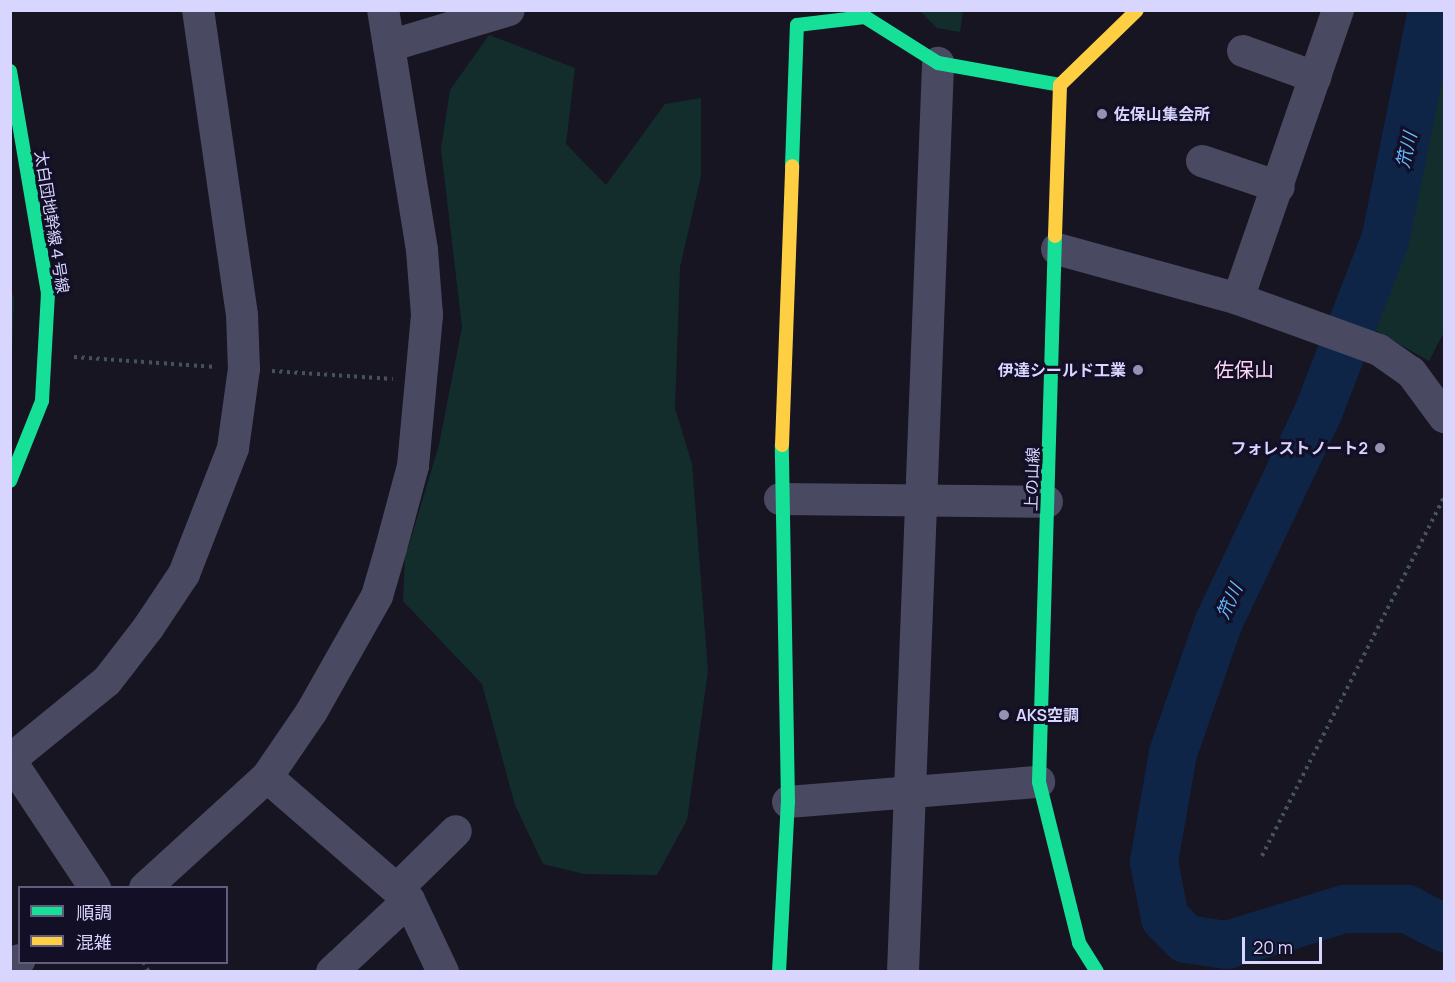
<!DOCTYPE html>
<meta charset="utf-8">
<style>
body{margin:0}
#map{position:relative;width:1455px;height:982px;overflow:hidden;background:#161521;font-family:Manrope,"Noto Sans JP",sans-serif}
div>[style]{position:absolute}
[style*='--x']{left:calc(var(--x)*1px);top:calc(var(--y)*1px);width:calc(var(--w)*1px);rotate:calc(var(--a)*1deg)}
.green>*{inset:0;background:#132d2d}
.river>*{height:48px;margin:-24px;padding:0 24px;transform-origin:24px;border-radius:24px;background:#0e2548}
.path>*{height:4px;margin-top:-2px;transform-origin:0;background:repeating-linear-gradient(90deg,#44515e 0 3px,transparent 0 7.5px)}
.street>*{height:32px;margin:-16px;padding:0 16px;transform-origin:16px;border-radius:16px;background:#4a4962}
.fast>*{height:14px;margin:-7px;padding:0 7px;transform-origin:7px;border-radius:7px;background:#16e098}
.slow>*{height:14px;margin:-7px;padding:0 7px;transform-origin:7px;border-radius:7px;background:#ffcf43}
.dots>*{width:16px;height:16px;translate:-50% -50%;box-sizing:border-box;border:3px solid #120f27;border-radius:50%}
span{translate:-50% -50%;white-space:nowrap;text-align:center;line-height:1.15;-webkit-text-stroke:6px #120f27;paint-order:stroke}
.poi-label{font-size:16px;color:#d8d5ff;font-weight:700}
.left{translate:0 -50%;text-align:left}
.right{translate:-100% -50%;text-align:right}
.street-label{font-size:16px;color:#d8d5ff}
.water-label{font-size:18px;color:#63bcff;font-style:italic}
.quarter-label{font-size:20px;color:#ffd7f2}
.frame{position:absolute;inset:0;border:12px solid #d8d5ff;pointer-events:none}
.legend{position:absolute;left:18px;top:886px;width:210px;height:78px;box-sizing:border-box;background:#120f27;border:2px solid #615e7d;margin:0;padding:8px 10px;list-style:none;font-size:18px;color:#d8d5ff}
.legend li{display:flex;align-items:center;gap:12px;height:30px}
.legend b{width:30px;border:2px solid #615e7d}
.scale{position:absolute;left:1242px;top:937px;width:80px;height:27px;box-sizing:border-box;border:3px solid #d8d5ff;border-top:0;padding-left:8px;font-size:18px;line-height:21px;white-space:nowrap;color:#d8d5ff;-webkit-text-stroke:4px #120f27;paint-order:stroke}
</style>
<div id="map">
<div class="green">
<div style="clip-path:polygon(920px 11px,963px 11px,960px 32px,937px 28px)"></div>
<div style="clip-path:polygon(489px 35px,575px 68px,566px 144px,606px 185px,665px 104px,701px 98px,701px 176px,680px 267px,675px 408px,692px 464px,708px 671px,687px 820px,657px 875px,584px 874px,543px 864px,515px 805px,482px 684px,403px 601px,405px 558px,439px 445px,462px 327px,441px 149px,450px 90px)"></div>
<div style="clip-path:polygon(1444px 45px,1444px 332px,1429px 361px,1371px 328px,1413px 186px)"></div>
<div style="clip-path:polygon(10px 280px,14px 300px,11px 383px,10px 383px)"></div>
</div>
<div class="river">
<div style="--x:1432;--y:10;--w:235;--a:101.5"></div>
<div style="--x:1385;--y:240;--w:188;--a:111.2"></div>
<div style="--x:1317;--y:415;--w:228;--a:115.4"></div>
<div style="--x:1219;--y:621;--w:140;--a:109.2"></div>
<div style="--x:1173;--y:753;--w:111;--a:99.9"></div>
<div style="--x:1154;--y:862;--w:57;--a:78.9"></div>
<div style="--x:1165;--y:918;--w:30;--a:45"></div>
<div style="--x:1186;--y:939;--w:41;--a:8.3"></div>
<div style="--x:1227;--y:945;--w:122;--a:-17.1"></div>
<div style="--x:1344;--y:909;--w:63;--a:0"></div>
<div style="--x:1407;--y:909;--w:42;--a:27.2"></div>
</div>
<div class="path">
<div style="--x:74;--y:357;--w:142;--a:4"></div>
<div style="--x:272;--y:371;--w:121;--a:3.8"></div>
<div style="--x:1262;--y:856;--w:402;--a:-63.1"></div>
<div style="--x:143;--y:962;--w:12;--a:59"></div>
</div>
<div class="street">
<div style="--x:389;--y:46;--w:125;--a:-16.7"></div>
<div style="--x:1243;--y:51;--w:77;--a:19.9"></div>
<div style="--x:1202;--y:161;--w:81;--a:18.7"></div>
<div style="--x:1057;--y:249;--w:188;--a:15.4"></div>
<div style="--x:1238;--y:299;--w:150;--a:19.9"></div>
<div style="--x:1379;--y:350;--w:39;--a:35"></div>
<div style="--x:1411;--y:372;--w:56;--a:53.7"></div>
<div style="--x:1238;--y:299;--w:306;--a:-70.9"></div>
<div style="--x:780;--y:499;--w:267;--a:0.6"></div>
<div style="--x:10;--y:760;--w:125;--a:-39.2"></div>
<div style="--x:107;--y:681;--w:67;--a:-52.3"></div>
<div style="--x:148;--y:628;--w:65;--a:-56.3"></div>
<div style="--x:184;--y:574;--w:135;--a:-68.7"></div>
<div style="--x:233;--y:448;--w:80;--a:-82.1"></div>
<div style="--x:244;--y:369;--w:54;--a:-92.1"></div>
<div style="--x:242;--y:315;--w:308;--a:-98.2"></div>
<div style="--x:10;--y:760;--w:154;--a:56.4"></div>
<div style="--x:267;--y:777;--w:188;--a:40.9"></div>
<div style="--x:409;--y:900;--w:80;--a:64.7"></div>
<div style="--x:788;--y:802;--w:252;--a:-4.6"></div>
<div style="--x:145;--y:888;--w:165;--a:-42.3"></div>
<div style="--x:267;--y:777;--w:80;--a:-55.7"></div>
<div style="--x:312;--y:711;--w:132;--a:-60.5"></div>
<div style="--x:377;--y:596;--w:50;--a:-73.7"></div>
<div style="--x:391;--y:548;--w:85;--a:-75"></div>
<div style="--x:413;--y:466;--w:152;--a:-84.7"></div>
<div style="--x:427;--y:315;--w:65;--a:-94.4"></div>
<div style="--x:422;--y:250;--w:243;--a:-99.2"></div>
<div style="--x:398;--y:888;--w:81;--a:-44.5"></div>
<div style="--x:10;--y:963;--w:10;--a:-17"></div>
<div style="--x:332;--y:972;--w:105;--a:-43.1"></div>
<div style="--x:903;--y:972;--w:910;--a:-87.79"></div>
</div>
<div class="fast">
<div style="--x:10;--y:71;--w:225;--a:80.3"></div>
<div style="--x:48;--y:293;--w:108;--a:93.2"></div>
<div style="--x:42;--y:401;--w:86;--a:111.8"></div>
<div style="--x:792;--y:166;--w:141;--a:-88"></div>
<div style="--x:797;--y:25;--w:68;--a:-6.7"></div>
<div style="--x:865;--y:17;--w:86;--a:32.2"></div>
<div style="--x:938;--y:63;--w:124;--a:10.2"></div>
<div style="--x:1055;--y:236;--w:546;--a:91.68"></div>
<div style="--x:1039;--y:782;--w:166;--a:76"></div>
<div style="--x:1079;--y:943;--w:34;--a:58"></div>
<div style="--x:779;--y:972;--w:170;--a:-87"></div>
<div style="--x:788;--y:802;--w:357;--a:-91"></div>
</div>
<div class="slow">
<div style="--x:1055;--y:236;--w:151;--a:-88.1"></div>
<div style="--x:1060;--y:85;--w:107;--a:-44.2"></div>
<div style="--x:782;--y:445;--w:279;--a:-87.9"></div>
</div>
<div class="dots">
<div style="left:1102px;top:114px;background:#9492b1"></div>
<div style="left:1138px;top:370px;background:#9492b1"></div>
<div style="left:1380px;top:448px;background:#9492b1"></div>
<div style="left:1004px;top:715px;background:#9492b1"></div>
</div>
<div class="poi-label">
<span class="left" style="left:1114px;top:114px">佐保山集会所</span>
<span class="right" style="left:1126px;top:370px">伊達シールド工業</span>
<span class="right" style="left:1368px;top:448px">フォレストノート2</span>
<span class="left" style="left:1016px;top:715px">AKS空調</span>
</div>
<div class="street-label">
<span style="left:52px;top:222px;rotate:81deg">太白団地幹線４号線</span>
<span style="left:1032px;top:479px;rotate:-88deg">上の山線</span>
</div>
<div class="water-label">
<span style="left:1406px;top:150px;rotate:-77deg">笊川</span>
<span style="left:1229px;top:601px;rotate:-65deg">笊川</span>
</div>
<div class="quarter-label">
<span style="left:1244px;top:369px">佐保山</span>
</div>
<div class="frame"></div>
<ul class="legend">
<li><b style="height:8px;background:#16e098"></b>順調</li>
<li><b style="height:8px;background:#ffcf43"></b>混雑</li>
</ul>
<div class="scale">20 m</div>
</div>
